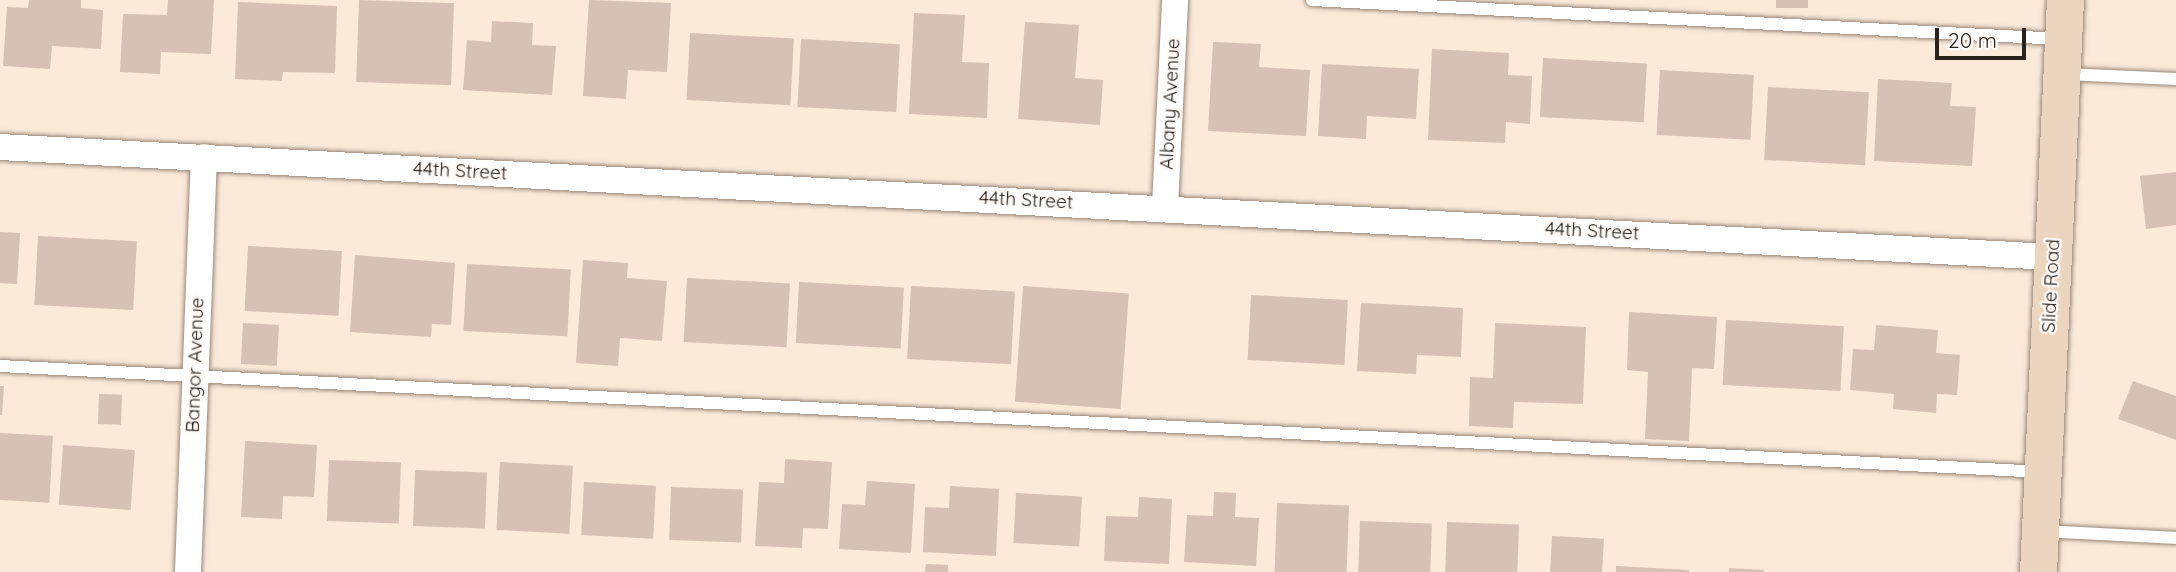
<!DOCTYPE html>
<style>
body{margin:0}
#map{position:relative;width:2176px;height:572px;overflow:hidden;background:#fbe9d9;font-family:Quicksand,sans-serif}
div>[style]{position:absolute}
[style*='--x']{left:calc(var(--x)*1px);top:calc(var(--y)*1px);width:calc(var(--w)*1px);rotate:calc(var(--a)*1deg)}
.building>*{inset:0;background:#d6c1b5;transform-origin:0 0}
.roads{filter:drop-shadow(0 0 2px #988879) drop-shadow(0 0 2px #988879)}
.lane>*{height:12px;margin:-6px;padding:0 6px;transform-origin:6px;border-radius:6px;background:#fff}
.street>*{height:26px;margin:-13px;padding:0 13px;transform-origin:13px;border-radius:13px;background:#fff}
.secondary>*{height:37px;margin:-18.5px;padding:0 18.5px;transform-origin:18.5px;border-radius:18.5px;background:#ecd5be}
span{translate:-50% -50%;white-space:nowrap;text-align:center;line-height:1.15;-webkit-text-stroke:5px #fdf9f6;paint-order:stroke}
.street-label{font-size:19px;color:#2a231d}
.scale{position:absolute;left:1935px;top:28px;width:91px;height:32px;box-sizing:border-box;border:4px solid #2a231d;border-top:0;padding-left:9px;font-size:21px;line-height:24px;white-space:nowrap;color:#2a231d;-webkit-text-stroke:5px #fdf9f6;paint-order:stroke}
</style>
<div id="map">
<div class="building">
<div style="clip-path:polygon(29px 0,81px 0,81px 8px,103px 10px,101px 49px,52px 46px,50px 69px,3px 66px,7px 7px,28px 8px)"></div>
<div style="clip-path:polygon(168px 0,214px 0,211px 54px,161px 52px,160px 74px,120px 72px,123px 14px,167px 15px)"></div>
<div style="left:359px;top:0;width:95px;height:82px;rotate:2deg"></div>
<div style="clip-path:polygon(589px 0,671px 3px,667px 72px,628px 70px,626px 99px,583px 96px)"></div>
<div style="left:1776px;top:0;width:32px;height:8px"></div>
<div style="clip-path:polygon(238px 2px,337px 6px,335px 73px,283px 72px,282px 81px,235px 79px)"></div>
<div style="clip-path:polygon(914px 13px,965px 15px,962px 62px,989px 63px,987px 118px,909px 114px)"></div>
<div style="clip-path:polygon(492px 21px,533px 23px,532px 45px,556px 46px,552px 95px,463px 90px,467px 40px,491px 42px)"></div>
<div style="clip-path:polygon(1025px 22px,1079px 25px,1075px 78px,1103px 80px,1100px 125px,1018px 119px)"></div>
<div style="left:690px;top:33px;width:104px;height:67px;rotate:3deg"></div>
<div style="left:801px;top:39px;width:99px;height:68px;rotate:3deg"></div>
<div style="clip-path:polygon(1213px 42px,1261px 44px,1259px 67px,1310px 70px,1306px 136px,1208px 131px)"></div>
<div style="clip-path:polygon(1432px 49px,1509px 53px,1508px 75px,1532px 76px,1530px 124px,1506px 122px,1505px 143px,1428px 140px)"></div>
<div style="left:1543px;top:58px;width:104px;height:59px;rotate:3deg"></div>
<div style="clip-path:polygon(1322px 64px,1419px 69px,1416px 119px,1367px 116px,1366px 139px,1318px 136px)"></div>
<div style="left:1660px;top:70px;width:94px;height:65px;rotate:3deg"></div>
<div style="clip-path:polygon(1878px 79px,1952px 83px,1950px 106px,1976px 107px,1972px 166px,1874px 161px)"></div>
<div style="left:1768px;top:87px;width:101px;height:73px;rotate:3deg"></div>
<div style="clip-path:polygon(2176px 172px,2176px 225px,2146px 229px,2140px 176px)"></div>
<div style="clip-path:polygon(0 232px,20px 233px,17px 284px,0 283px)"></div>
<div style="left:38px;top:236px;width:99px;height:69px;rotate:3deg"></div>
<div style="left:248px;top:246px;width:94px;height:65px;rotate:3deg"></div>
<div style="clip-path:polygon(355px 255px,455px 263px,451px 325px,432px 324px,431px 337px,350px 332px)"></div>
<div style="clip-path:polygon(583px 260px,628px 263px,627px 278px,667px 281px,662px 341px,620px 338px,618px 366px,576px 363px)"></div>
<div style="left:467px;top:264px;width:104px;height:67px;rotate:3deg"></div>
<div style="left:687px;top:278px;width:103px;height:64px;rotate:3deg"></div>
<div style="left:799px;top:282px;width:105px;height:61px;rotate:3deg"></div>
<div style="left:911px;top:286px;width:104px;height:73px;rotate:3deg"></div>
<div style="left:1023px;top:286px;width:106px;height:116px;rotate:4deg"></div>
<div style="left:1251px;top:295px;width:97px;height:65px;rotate:3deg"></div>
<div style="clip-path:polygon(1361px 303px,1463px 308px,1461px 357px,1417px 355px,1416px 374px,1357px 371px)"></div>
<div style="clip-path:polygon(1629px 312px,1717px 317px,1714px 369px,1692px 368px,1689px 441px,1645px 439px,1648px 372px,1627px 370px)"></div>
<div style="left:1726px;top:320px;width:118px;height:65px;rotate:3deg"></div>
<div style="left:243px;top:323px;width:36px;height:41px;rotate:3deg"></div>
<div style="clip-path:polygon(1495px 323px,1586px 327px,1583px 404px,1514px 402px,1513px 428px,1469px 426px,1470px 377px,1493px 378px)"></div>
<div style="clip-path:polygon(1876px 325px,1938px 330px,1936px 353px,1960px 355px,1957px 395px,1937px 394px,1936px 413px,1893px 409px,1894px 394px,1850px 390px,1853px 349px,1874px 350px)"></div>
<div style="clip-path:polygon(2133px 381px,2176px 396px,2176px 440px,2118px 419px)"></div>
<div style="clip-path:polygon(0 386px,4px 386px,2px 415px,0 415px)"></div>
<div style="left:99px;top:394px;width:23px;height:30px;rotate:2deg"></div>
<div style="left:0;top:433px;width:53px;height:67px;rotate:3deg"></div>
<div style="clip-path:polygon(245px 441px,317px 445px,314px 497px,283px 496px,282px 519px,241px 517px)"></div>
<div style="left:63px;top:445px;width:72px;height:60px;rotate:4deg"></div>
<div style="clip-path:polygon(785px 459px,832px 462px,828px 529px,803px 528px,802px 548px,755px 546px,759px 482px,784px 483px)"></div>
<div style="left:329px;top:460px;width:72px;height:61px;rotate:2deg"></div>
<div style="left:500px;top:462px;width:73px;height:68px;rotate:3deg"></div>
<div style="left:415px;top:470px;width:72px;height:56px;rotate:2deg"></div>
<div style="clip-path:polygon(867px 481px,915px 484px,911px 553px,839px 549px,842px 504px,865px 505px)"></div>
<div style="left:584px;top:482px;width:72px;height:53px;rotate:3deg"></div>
<div style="clip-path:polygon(950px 486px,999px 489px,996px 556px,923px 552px,925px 507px,949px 508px)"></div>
<div style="left:671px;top:487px;width:72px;height:53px;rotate:2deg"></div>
<div style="clip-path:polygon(1214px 492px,1236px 493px,1235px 517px,1259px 518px,1256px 566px,1184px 562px,1187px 515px,1213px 516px)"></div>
<div style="left:1016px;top:493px;width:66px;height:50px;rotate:3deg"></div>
<div style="clip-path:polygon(1139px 497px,1172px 499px,1169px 564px,1104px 561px,1106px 516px,1138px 517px)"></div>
<div style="left:1277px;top:503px;width:72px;height:69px;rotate:2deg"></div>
<div style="left:1360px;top:521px;width:72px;height:51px;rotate:2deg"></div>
<div style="left:1447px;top:522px;width:72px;height:50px;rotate:2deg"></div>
<div style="left:1552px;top:536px;width:52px;height:36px;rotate:3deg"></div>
<div style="clip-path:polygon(926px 564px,948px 565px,948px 572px,925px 572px)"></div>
<div style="clip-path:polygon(1616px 566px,1689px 570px,1689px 572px,1616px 572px)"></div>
<div style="clip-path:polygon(1729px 568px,1764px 570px,1764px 572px,1729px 572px)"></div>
</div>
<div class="roads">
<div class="lane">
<div style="--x:1312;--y:0;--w:749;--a:2.98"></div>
<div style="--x:2065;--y:74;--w:111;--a:2.6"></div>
<div style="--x:0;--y:366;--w:2044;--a:2.97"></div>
<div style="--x:2043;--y:531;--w:133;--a:3"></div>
</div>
<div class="street">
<div style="--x:0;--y:147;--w:2055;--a:3.07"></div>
<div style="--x:1165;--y:207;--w:207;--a:-87.2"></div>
<div style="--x:188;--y:572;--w:415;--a:-87.8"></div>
</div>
<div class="secondary">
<div style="--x:2038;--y:572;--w:573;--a:-87.3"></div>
</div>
</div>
<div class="street-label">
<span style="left:1170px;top:104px;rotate:-87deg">Albany Avenue</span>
<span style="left:460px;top:171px;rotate:3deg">44th Street</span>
<span style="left:1026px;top:200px;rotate:3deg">44th Street</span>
<span style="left:1592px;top:231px;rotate:3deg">44th Street</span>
<span style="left:2051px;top:286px;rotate:-87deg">Slide Road</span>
<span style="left:195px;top:365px;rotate:-88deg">Bangor Avenue</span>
</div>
<div class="scale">20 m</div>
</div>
